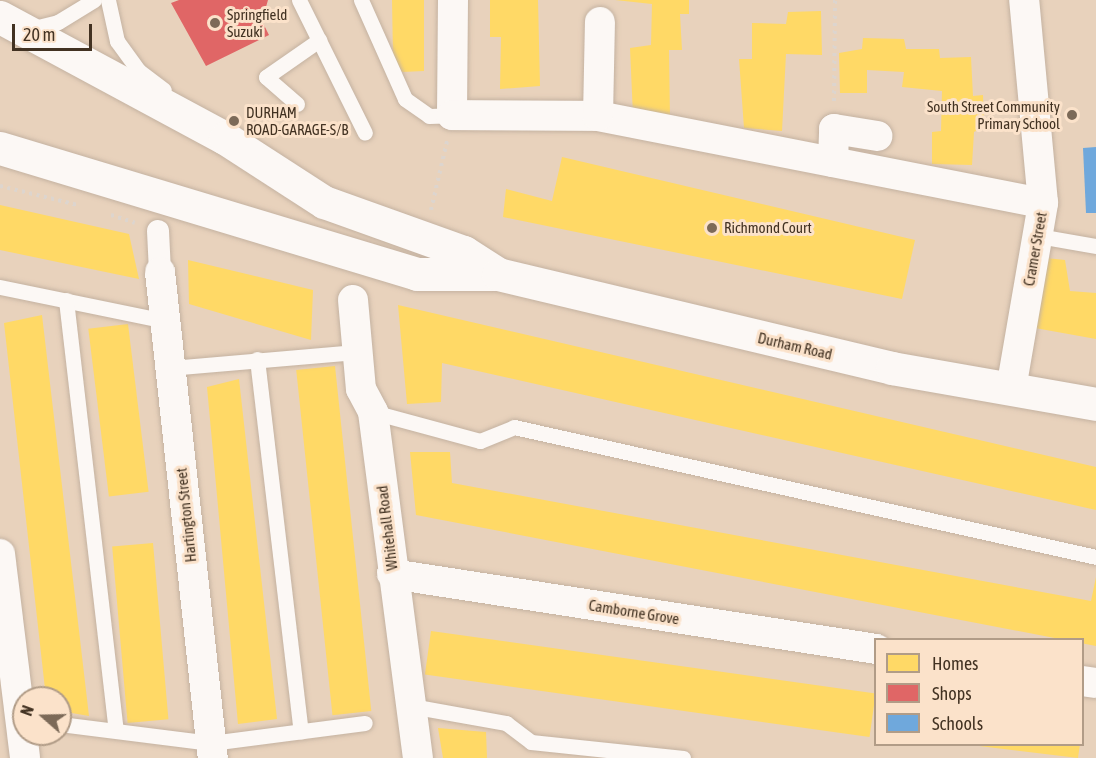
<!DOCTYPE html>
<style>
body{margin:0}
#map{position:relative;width:1096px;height:758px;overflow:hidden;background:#e8d2bc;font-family:"Asap Condensed",sans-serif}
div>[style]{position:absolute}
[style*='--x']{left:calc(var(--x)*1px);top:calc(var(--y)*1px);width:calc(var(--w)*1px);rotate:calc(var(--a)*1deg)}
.homes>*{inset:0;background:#ffd966;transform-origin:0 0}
.shops>*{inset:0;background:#e06666}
.schools>*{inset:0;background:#6fa8dc}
.path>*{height:4px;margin-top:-2px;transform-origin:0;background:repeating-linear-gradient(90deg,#ddd5ce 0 3px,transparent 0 7.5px)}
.roads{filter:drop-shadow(0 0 2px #c4b2a1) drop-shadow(0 0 2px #c4b2a1)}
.service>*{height:15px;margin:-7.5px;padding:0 7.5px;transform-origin:7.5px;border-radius:7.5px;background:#fcf8f5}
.pedestrian>*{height:22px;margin:-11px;padding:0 11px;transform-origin:11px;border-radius:11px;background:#fcf8f5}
.minor>*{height:30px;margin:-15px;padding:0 15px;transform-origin:15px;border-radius:15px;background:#fcf8f5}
.primary>*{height:33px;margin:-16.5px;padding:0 16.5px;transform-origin:16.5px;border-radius:16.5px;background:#fcf8f5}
.dots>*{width:16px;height:16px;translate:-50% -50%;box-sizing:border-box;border:3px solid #fbe2ca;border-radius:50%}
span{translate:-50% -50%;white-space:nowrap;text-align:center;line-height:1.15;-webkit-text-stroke:6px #fbe2ca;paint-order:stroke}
.poi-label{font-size:15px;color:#423222}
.left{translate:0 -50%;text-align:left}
.right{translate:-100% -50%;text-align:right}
.street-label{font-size:15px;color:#423222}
.legend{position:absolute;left:874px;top:638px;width:210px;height:108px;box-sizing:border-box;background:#fbe2ca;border:2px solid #b19c87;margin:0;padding:8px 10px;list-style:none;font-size:18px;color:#423222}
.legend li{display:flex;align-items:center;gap:12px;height:30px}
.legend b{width:30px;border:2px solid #b19c87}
.north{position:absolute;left:12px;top:686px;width:60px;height:60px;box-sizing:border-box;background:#fbe2ca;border:2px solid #b19c87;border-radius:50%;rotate:290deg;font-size:16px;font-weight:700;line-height:24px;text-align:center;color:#423222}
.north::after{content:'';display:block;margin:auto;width:21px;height:27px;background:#7c6a58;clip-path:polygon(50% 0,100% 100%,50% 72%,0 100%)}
.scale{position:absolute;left:12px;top:24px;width:80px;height:27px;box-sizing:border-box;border:3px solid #423222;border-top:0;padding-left:8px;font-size:18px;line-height:21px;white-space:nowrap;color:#423222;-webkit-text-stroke:4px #fbe2ca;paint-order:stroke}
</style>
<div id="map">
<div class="homes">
<div style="clip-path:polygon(392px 0,424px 0,424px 71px,402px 72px,393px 56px)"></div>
<div style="clip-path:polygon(490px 0,538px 0,540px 86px,500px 89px,501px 37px,490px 37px)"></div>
<div style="clip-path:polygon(615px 0,689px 0,689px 14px,680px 14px,682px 50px,669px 50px,670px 119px,633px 116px,630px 48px,651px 45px,652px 4px)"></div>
<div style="clip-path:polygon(821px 11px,822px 55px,786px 54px,782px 131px,744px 128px,739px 59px,752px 59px,752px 23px,786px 24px,788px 12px)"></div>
<div style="clip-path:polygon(863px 38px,904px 39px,906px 49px,939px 49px,940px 58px,971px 57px,973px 96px,983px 95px,984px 127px,974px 132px,972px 165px,932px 164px,932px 132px,941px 131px,942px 91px,902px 87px,904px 72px,867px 70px,867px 93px,840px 93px,839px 53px,862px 49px)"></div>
<div style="clip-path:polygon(562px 157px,915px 240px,902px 299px,503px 217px,506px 189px,552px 201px)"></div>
<div style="clip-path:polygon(0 205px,129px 234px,139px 279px,0 250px)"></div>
<div style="clip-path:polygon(1046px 258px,1065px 260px,1070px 291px,1096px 293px,1096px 339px,1035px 328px)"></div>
<div style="clip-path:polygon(188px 260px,313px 290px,311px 340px,189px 304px)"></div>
<div style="clip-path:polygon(398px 305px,1096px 467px,1096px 510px,442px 363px,441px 402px,407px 404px)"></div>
<div style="clip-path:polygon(42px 315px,89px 716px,60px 711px,60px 698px,46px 698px,4px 323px)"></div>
<div style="left:128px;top:324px;width:169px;height:40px;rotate:83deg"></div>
<div style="left:335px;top:366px;width:347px;height:39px;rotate:84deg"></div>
<div style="clip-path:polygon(239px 379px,277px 719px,238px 724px,207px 387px)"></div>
<div style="clip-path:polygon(410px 452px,450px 452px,452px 483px,1091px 601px,1096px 577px,1096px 646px,416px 515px)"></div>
<div style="left:153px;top:543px;width:177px;height:41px;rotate:85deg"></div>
<div style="left:431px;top:631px;width:449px;height:44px;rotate:8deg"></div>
<div style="clip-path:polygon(438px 728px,486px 732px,487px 758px,443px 758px)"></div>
<div style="clip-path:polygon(963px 744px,1080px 744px,1078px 758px)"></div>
</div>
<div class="shops">
<div style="clip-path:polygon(179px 0,268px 0,262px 21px,269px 35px,206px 66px,171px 3px)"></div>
</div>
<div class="schools">
<div style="clip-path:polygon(1096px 147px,1096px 213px,1086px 213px,1083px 148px)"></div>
</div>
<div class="path">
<div style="--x:834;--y:101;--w:101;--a:-89.4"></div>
<div style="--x:0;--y:186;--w:80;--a:13.7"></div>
<div style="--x:431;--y:210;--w:71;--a:-76.9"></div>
<div style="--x:111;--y:215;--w:25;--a:18"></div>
</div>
<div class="roads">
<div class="service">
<div style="--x:108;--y:0;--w:42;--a:77.6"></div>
<div style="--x:117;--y:41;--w:37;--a:54"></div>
<div style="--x:139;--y:71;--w:31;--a:37"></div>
<div style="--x:299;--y:0;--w:148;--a:63.6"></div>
<div style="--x:361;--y:0;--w:108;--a:66"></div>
<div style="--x:405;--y:99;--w:29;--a:35"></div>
<div style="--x:429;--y:116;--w:23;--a:-2"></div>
<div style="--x:30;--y:29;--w:29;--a:-14"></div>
<div style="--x:58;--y:22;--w:42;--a:-31.4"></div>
<div style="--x:297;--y:104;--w:41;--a:-138.9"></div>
<div style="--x:266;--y:77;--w:65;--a:-34.9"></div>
<div style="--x:1038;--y:236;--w:59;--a:9.8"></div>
<div style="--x:0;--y:287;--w:169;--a:11.6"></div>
<div style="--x:66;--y:300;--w:432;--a:83.4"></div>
<div style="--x:257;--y:359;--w:375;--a:83.3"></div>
<div style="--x:170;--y:368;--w:188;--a:-4.9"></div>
<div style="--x:373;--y:412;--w:111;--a:15.2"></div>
<div style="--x:480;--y:441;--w:37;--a:-22"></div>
<div style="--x:514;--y:427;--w:596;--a:12.59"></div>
<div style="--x:411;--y:706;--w:97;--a:10.1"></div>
<div style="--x:506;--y:723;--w:31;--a:37"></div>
<div style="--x:531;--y:742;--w:153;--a:6"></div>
<div style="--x:60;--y:724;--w:152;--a:7.2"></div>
<div style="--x:211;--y:743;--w:155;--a:-7.4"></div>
</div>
<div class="pedestrian">
<div style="--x:158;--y:231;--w:41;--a:87.2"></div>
</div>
<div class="minor">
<div style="--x:453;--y:0;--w:115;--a:90.5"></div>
<div style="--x:452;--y:115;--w:146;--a:0.4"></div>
<div style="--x:598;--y:116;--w:453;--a:11.1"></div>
<div style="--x:598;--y:116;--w:94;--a:-88.8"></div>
<div style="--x:833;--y:162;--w:33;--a:-88"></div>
<div style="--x:834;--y:129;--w:44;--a:9.2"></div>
<div style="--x:160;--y:272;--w:489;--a:83.8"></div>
<div style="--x:353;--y:300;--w:89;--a:84.9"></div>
<div style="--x:361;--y:389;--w:26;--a:62"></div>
<div style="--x:373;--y:412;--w:349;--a:82.6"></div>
<div style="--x:1011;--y:389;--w:189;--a:-80.2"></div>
<div style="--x:1043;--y:203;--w:204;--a:-95.3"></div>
<div style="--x:0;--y:554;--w:206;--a:83"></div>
<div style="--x:392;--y:574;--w:490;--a:8.8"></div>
<div style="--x:1082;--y:681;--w:14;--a:8"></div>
</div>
<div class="primary">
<div style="--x:0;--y:17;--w:255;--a:28.3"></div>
<div style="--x:225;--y:138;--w:118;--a:32.9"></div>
<div style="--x:324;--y:202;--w:149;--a:19.7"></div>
<div style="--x:464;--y:252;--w:40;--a:32.9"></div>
<div style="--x:0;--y:148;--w:436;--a:16.8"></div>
<div style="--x:417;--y:274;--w:81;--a:0"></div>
<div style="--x:498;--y:274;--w:405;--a:13.4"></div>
<div style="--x:892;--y:368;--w:207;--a:10"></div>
</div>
</div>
<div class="dots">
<div style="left:215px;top:23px;background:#7c6a58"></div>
<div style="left:1072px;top:115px;background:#7c6a58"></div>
<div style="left:234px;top:121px;background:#7c6a58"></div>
<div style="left:712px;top:228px;background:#7c6a58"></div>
</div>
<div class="poi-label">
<span class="left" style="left:227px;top:23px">Springfield<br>Suzuki</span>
<span class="right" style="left:1060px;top:115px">South Street Community<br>Primary School</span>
<span class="left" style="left:246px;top:121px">DURHAM<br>ROAD-GARAGE-S/B</span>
<span class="left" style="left:724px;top:228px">Richmond Court</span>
</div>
<div class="street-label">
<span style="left:1035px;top:249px;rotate:-80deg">Cramer Street</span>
<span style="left:795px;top:346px;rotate:13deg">Durham Road</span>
<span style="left:186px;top:515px;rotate:-96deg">Hartington Street</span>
<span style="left:387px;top:528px;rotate:-97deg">Whitehall Road</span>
<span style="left:634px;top:612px;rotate:9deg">Camborne Grove</span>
</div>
<ul class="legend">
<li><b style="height:16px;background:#ffd966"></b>Homes</li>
<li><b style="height:16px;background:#e06666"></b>Shops</li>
<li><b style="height:16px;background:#6fa8dc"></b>Schools</li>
</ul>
<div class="north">N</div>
<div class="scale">20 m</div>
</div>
